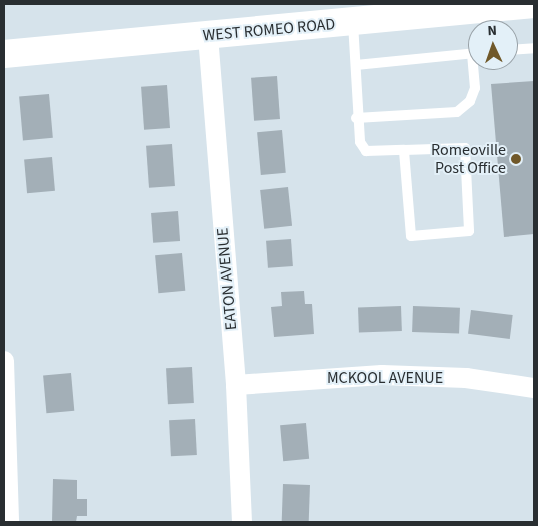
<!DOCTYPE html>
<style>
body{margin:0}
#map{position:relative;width:538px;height:526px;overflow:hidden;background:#d6e3eb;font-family:"Source Sans 3",sans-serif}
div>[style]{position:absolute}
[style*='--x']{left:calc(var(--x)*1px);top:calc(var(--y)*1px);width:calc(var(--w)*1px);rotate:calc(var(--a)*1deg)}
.building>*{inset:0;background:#a3afb7;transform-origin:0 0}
.service>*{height:10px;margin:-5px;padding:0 5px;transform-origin:5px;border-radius:5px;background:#fff}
.minor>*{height:20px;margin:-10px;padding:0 10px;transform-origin:10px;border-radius:10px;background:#fff}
.secondary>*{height:28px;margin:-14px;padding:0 14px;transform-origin:14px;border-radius:14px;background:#fff}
.dots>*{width:14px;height:14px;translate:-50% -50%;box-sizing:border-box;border:2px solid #e3f0f8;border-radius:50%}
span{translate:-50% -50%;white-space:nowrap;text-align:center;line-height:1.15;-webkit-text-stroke:4px #e3f0f8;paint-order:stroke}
.street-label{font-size:16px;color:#292e31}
.poi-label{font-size:16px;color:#292e31}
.right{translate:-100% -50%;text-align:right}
.frame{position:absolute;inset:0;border:5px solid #292e31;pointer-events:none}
.north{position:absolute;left:468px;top:20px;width:50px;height:50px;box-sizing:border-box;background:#e3f0f8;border:1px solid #99a2a8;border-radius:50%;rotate:357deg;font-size:14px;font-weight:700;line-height:20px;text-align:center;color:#292e31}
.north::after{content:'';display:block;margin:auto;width:18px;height:22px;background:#705829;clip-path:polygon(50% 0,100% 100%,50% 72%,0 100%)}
</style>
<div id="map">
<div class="building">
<div style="left:277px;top:76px;width:43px;height:26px;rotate:86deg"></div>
<div style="clip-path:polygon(534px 81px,534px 234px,504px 237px,491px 84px)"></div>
<div style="left:167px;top:85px;width:43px;height:26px;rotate:86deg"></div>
<div style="left:49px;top:94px;width:44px;height:30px;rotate:85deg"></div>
<div style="left:282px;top:130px;width:43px;height:25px;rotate:85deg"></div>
<div style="left:172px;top:144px;width:42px;height:26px;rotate:86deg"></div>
<div style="left:52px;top:157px;width:34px;height:28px;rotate:85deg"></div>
<div style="left:288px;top:187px;width:39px;height:28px;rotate:84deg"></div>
<div style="left:178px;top:211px;width:30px;height:27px;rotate:86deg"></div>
<div style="left:291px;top:239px;width:27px;height:25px;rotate:86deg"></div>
<div style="left:182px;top:253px;width:38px;height:27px;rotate:85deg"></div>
<div style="clip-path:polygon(304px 291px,305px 304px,312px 304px,314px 334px,274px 337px,271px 307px,282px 306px,281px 292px)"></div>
<div style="left:401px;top:306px;width:25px;height:43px;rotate:88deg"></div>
<div style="left:413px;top:306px;width:47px;height:26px;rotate:2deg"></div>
<div style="left:471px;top:310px;width:42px;height:24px;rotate:7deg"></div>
<div style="left:192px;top:367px;width:36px;height:26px;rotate:87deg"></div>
<div style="left:71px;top:373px;width:38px;height:28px;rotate:85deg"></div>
<div style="left:195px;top:419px;width:36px;height:26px;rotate:87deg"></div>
<div style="left:306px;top:423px;width:36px;height:26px;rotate:85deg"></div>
<div style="clip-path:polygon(53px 479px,77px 480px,77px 499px,87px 499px,87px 516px,77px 516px,76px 522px,52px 522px)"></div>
<div style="left:283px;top:484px;width:27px;height:38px;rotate:2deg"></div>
</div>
<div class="service">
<div style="--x:353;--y:23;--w:119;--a:86.6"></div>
<div style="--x:360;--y:142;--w:11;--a:56"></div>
<div style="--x:366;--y:151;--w:38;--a:-2"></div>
<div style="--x:404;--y:150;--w:61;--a:-1.9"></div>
<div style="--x:465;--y:148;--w:83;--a:87.2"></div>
<div style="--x:469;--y:231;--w:58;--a:175.1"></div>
<div style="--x:411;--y:236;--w:86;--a:-94.7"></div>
<div style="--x:508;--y:50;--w:26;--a:-4"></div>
<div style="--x:356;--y:65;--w:122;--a:-5.7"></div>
<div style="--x:356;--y:118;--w:101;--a:-3.4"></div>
<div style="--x:457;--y:112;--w:17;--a:-40"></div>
<div style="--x:470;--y:101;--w:14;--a:-69"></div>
<div style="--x:475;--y:88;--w:34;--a:-95"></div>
</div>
<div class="minor">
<div style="--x:208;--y:36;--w:350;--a:85.4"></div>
<div style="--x:236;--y:385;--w:137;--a:87.5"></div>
<div style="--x:4;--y:361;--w:161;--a:88.2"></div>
<div style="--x:236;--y:385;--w:146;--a:-3.9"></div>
<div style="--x:382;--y:375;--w:84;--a:2"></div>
<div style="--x:466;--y:378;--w:69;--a:8.4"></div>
</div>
<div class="secondary">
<div style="--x:4;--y:54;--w:532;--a:-5.39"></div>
</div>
<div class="dots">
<div style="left:516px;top:159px;background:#705829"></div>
</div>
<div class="street-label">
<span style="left:269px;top:30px;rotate:-5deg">WEST ROMEO ROAD</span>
<span style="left:227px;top:279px;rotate:-95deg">EATON AVENUE</span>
<span style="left:385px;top:378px">MCKOOL AVENUE</span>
</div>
<div class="poi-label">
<span class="right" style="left:506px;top:159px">Romeoville<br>Post Office</span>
</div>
<div class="frame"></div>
<div class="north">N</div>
</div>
